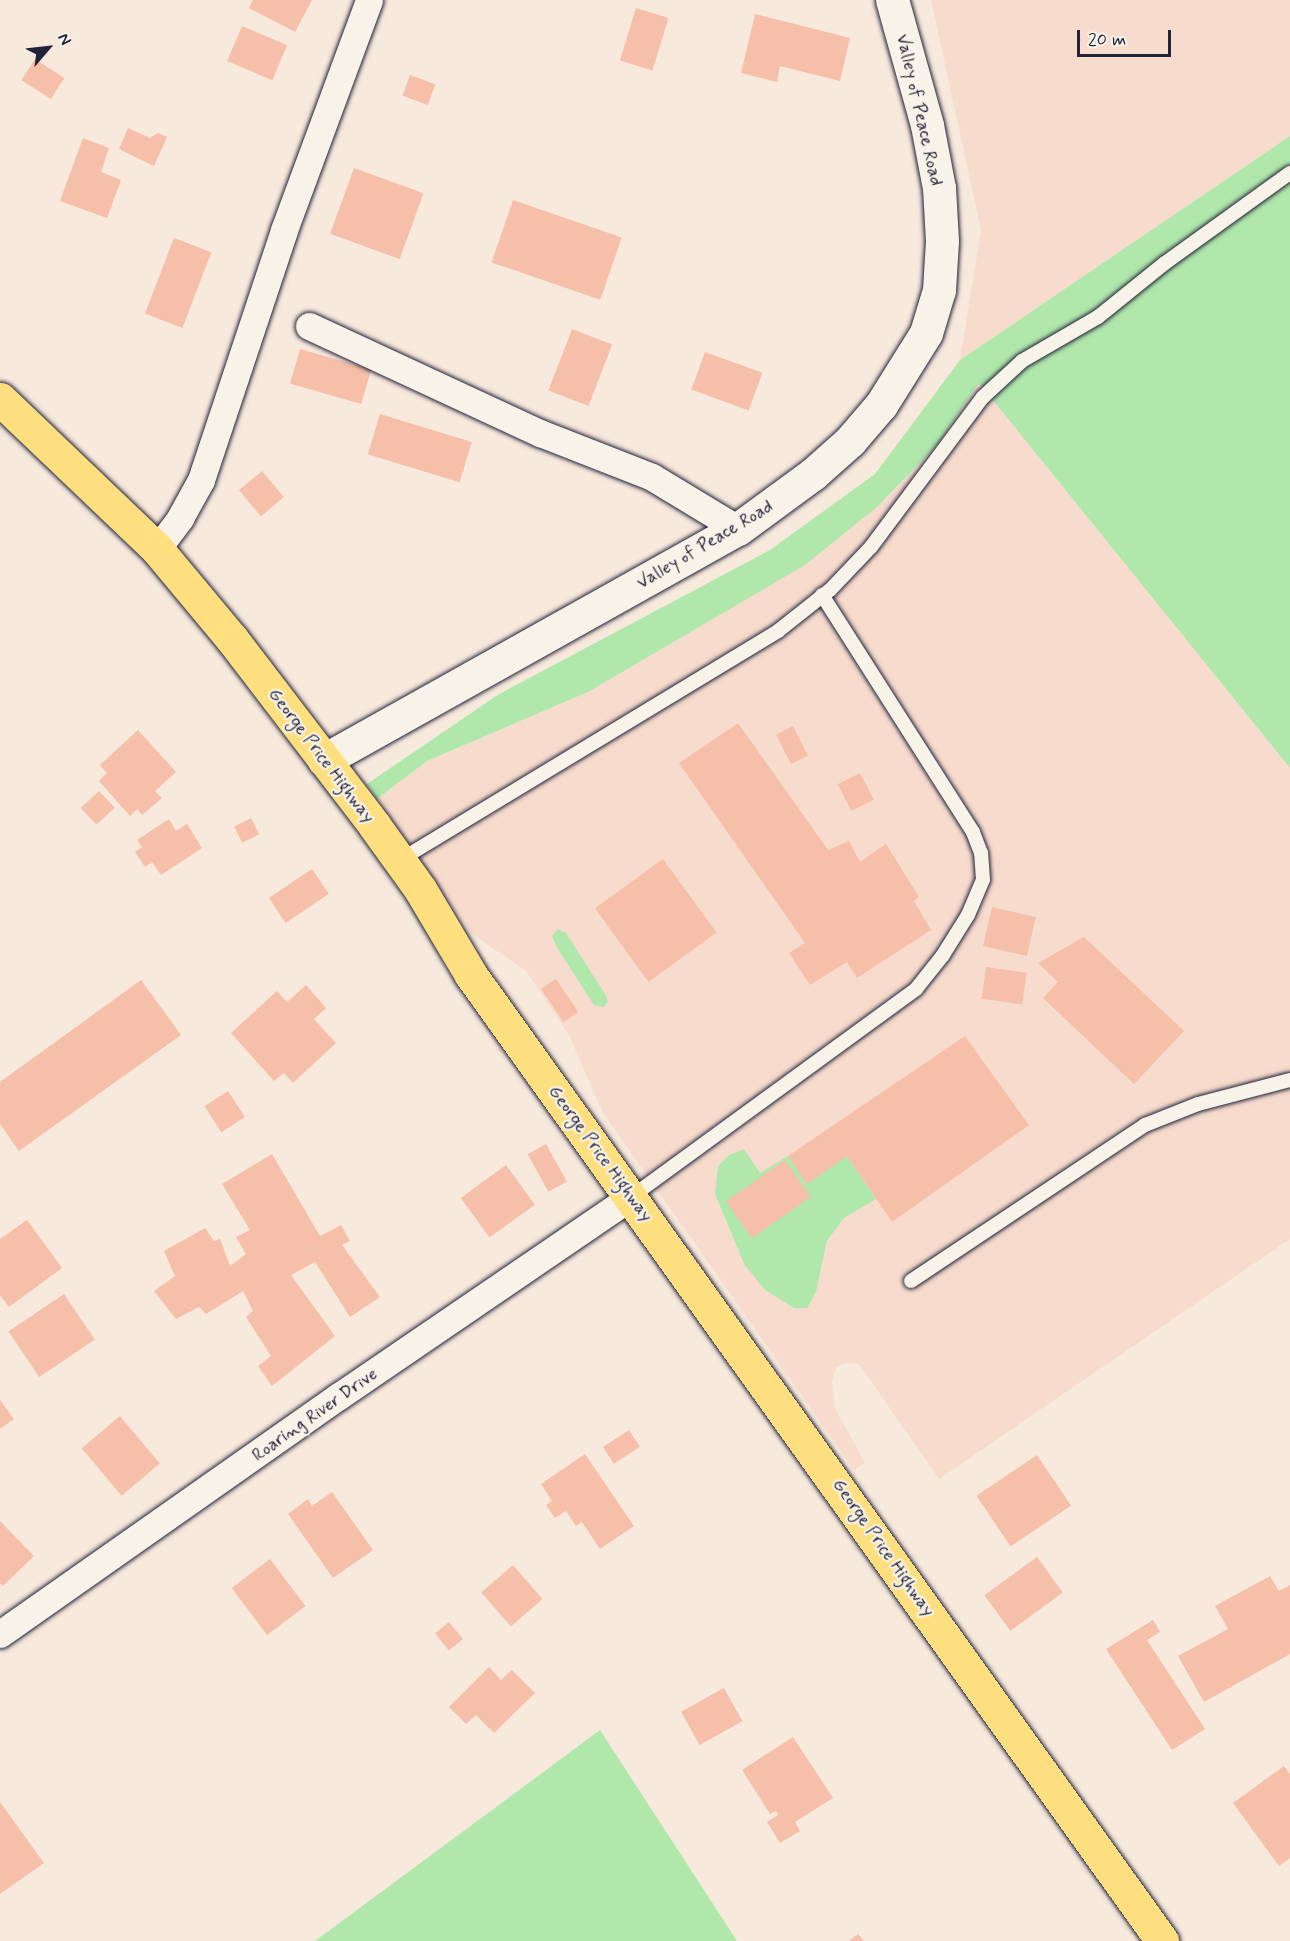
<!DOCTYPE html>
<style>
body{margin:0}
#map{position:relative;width:1290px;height:1941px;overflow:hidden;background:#f7e9dc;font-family:Mynerve,sans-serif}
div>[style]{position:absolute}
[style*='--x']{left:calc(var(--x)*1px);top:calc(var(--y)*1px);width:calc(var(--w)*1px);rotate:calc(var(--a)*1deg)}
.built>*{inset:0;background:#f7dccd}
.green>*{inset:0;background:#b0e8ac}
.building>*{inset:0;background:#f6bfaa;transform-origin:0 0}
.roads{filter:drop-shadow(0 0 2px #22223b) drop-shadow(0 0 2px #22223b)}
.service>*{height:14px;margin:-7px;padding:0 7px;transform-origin:7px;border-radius:7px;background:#f7f3e8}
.minor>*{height:27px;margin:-13.5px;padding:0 13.5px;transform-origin:13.5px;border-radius:13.5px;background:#f7f3e8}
.tertiary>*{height:33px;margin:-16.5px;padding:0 16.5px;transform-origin:16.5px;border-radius:16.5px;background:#f7f3e8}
.trunk>*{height:33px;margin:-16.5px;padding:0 16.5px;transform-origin:16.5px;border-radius:16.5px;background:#fedf80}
span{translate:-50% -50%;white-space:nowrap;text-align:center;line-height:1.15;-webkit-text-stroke:4.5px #f7f3e8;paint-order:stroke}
.street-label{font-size:18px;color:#22223b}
.north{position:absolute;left:18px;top:18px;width:60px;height:60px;-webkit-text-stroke:4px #f7f3e8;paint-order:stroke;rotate:62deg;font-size:16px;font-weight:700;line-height:24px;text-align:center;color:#22223b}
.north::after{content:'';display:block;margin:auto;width:21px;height:27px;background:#22223b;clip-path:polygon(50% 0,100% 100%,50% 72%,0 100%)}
.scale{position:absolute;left:1077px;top:30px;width:94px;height:27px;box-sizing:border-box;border:3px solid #22223b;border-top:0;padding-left:8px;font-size:18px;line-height:21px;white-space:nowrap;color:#22223b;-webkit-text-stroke:4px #f7f3e8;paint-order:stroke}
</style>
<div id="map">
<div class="built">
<div style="clip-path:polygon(931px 0,1290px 0,1290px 136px,960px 360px,981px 230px)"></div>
<div style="clip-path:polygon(evenodd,979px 383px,1290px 768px,1290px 1239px,939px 1479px,859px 1364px,845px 1363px,836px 1368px,832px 1382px,835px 1408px,865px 1463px,854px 1470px,603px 1113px,569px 1035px,526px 971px,471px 933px,377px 799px,427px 761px,588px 692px,877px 507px,937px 445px,979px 383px,744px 1149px,760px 1173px,875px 1199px,844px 1218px,827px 1241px,821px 1271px,744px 1264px,715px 1194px,718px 1166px,729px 1155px,744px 1149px)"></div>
</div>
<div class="green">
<div style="clip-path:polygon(1290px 136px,1290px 768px,979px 383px,937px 445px,877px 507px,805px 565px,588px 692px,427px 761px,377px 799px,367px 784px,499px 694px,770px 550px,875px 474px,960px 360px)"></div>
<div style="clip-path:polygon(558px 929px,566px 933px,605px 994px,608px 1001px,604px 1007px,594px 1005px,557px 948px,552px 936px)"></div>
<div style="clip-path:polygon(744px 1149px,760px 1173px,788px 1156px,847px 1156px,876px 1199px,844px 1218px,827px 1241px,816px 1292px,807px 1308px,794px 1308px,765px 1290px,744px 1264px,715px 1194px,718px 1166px,729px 1155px)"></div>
<div style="clip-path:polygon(600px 1730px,737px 1941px,315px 1941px)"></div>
</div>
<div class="building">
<div style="clip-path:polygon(253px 0,312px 0,295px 32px,249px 8px)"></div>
<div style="left:636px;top:8px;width:34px;height:55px;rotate:17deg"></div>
<div style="clip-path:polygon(755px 14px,850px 38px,840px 81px,780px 66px,777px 82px,741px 73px)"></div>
<div style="left:242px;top:26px;width:49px;height:38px;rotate:23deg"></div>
<div style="left:35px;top:59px;width:35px;height:25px;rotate:33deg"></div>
<div style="left:410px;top:75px;width:27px;height:22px;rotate:20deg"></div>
<div style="clip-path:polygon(128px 128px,150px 138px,158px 133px,167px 137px,154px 166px,119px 149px)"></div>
<div style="clip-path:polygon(83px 138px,109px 148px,101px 172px,121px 180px,107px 218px,60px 201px)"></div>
<div style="left:354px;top:168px;width:74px;height:70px;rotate:20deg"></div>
<div style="left:513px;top:200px;width:115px;height:66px;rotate:19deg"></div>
<div style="left:174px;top:238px;width:40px;height:81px;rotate:21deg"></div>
<div style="left:572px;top:329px;width:43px;height:66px;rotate:21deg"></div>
<div style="left:300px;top:349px;width:74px;height:36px;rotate:16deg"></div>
<div style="left:705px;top:352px;width:61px;height:40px;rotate:20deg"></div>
<div style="left:380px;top:414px;width:96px;height:42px;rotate:17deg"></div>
<div style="left:262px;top:471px;width:34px;height:30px;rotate:50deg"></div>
<div style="clip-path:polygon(738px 723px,828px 850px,849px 841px,860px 862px,886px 844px,919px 897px,914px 901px,931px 930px,857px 978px,847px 962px,810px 985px,789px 953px,805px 943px,679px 763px)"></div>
<div style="left:793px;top:726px;width:33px;height:19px;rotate:63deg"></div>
<div style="clip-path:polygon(138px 730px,176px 772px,155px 791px,162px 798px,142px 815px,137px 809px,130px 816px,99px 781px,107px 773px,100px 765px)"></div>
<div style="left:860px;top:773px;width:30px;height:25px;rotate:63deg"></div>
<div style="left:99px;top:791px;width:23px;height:25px;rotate:47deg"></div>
<div style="left:251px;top:818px;width:18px;height:19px;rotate:63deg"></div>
<div style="clip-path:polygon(169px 819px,176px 831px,187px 824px,202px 848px,161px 875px,152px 862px,145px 867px,135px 852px,142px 847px,137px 840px)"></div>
<div style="left:663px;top:859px;width:91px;height:84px;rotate:54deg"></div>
<div style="left:312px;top:869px;width:30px;height:52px;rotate:56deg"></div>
<div style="left:992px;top:907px;width:45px;height:40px;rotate:13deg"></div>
<div style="clip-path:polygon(1084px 937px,1184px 1031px,1134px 1084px,1043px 998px,1058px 982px,1038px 963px)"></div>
<div style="left:986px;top:967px;width:41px;height:32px;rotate:8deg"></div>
<div style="left:556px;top:979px;width:40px;height:18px;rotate:56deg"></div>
<div style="clip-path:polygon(141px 980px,181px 1035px,19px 1151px,0 1124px,0 1082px)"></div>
<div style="clip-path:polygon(306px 985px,326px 1008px,314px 1019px,336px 1043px,293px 1083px,284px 1073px,274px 1081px,231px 1033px,277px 991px,287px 1002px)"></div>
<div style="clip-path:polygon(965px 1036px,1029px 1125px,892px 1222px,847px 1156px,807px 1184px,788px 1156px)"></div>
<div style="left:228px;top:1091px;width:31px;height:28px;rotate:57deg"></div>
<div style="left:546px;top:1144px;width:43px;height:21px;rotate:61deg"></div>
<div style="clip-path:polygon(272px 1154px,320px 1236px,341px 1225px,350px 1241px,342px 1245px,380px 1297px,350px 1317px,315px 1262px,291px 1275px,335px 1336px,272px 1386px,258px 1366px,271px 1356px,246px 1317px,253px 1311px,243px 1291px,206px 1314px,199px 1307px,176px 1319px,154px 1291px,175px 1276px,164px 1251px,205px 1228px,214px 1241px,220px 1239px,230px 1266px,246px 1254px,236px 1237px,250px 1230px,222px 1184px)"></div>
<div style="left:785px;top:1160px;width:45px;height:72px;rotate:55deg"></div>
<div style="left:506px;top:1165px;width:49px;height:56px;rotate:54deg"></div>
<div style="clip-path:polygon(27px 1220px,62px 1268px,9px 1307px,0 1295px,0 1239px)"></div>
<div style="left:64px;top:1294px;width:55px;height:67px;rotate:56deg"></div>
<div style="clip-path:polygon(0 1400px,14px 1419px,0 1429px)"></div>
<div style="left:120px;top:1416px;width:62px;height:50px;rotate:50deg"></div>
<div style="left:629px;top:1430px;width:20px;height:31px;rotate:57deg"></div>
<div style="clip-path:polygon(585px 1454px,634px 1526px,600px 1549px,582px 1522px,576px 1526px,566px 1511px,555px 1518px,546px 1505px,552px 1501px,541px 1484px)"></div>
<div style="left:1037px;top:1455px;width:61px;height:73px;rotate:56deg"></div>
<div style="clip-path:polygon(332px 1492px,373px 1550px,333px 1578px,288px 1514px,308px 1499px,312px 1506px)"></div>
<div style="clip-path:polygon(0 1521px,34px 1556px,3px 1586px,0 1583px)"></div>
<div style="left:1037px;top:1557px;width:44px;height:65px;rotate:54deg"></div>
<div style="left:270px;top:1559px;width:59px;height:48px;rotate:53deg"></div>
<div style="left:513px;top:1565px;width:45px;height:42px;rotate:49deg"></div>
<div style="clip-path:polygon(1270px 1576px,1279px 1591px,1290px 1585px,1290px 1654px,1204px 1702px,1178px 1656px,1228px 1629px,1215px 1606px)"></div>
<div style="clip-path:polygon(1153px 1620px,1160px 1632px,1147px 1640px,1205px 1729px,1172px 1750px,1106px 1649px)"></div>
<div style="left:449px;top:1622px;width:22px;height:18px;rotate:51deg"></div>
<div style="clip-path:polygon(489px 1667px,501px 1680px,512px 1670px,535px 1693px,494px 1733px,476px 1715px,466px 1724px,449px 1707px)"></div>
<div style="left:724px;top:1688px;width:38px;height:49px;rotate:61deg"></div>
<div style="clip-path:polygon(793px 1737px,833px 1798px,795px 1822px,800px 1831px,780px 1843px,767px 1822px,778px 1815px,776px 1811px,770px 1814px,742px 1770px)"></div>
<div style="clip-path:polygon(1284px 1766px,1290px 1774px,1290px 1858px,1279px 1866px,1233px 1803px)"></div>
<div style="clip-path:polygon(0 1802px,44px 1863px,0 1894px)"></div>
<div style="clip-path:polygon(858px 1934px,864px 1941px,849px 1941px)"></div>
</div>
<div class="roads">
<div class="service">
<div style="--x:400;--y:860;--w:442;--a:-31.2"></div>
<div style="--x:778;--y:631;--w:66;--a:-38.3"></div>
<div style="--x:830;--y:590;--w:59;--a:-46.4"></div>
<div style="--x:871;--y:547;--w:187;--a:-53.3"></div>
<div style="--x:983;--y:397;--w:53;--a:-42.7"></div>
<div style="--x:1022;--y:361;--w:88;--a:-30.1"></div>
<div style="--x:1098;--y:317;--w:86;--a:-38.9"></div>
<div style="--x:1165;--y:263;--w:154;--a:-35.8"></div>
<div style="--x:631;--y:1197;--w:353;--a:-36.1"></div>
<div style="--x:916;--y:989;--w:43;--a:-51.5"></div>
<div style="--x:943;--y:955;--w:47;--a:-58"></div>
<div style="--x:968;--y:915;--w:38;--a:-67"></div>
<div style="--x:983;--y:880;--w:27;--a:-94"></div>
<div style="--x:981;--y:853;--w:22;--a:-111"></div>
<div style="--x:973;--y:832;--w:281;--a:-122.5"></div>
<div style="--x:911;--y:1281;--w:281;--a:-33.7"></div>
<div style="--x:1145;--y:1125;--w:57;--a:-21.6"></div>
<div style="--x:1198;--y:1104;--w:95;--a:-14.6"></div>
</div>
<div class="minor">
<div style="--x:309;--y:326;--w:255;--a:24.9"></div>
<div style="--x:540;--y:433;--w:120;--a:21.4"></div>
<div style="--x:652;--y:477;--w:100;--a:31.2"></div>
<div style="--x:157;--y:549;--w:39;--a:-53"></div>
<div style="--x:180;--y:518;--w:43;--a:-61.1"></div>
<div style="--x:201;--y:480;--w:263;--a:-71.6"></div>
<div style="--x:284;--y:230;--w:245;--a:-69.7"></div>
<div style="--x:0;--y:1634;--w:414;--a:-35.1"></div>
<div style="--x:339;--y:1396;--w:353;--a:-34.3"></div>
</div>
<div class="tertiary">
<div style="--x:324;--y:760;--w:474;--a:-29.2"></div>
<div style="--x:738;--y:529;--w:93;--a:-36.3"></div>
<div style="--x:813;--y:474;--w:50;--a:-41.7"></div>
<div style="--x:850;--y:441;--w:48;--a:-49.3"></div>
<div style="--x:881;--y:405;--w:85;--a:-58"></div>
<div style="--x:926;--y:333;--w:45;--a:-73.2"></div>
<div style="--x:939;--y:290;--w:49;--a:-86.5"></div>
<div style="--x:942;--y:241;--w:53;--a:-93.2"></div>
<div style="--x:939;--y:188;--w:64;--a:-100.8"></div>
<div style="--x:927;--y:125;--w:130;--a:-105.6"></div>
</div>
<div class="trunk">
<div style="--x:0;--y:399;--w:217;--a:43.7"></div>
<div style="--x:157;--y:549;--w:117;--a:50.2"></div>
<div style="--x:232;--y:639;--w:234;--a:52.6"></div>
<div style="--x:374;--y:825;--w:79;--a:54.3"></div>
<div style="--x:420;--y:889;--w:100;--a:59.3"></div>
<div style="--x:471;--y:975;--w:1188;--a:54.42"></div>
</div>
</div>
<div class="street-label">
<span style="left:919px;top:110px;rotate:77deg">Valley of Peace Road</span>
<span style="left:705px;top:545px;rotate:-31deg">Valley of Peace Road</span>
<span style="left:321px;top:756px;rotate:53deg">George Price Highway</span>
<span style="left:600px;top:1154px;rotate:54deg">George Price Highway</span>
<span style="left:315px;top:1415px;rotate:-35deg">Roaring River Drive</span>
<span style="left:883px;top:1548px;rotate:55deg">George Price Highway</span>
</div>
<div class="north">N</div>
<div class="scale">20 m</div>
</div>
